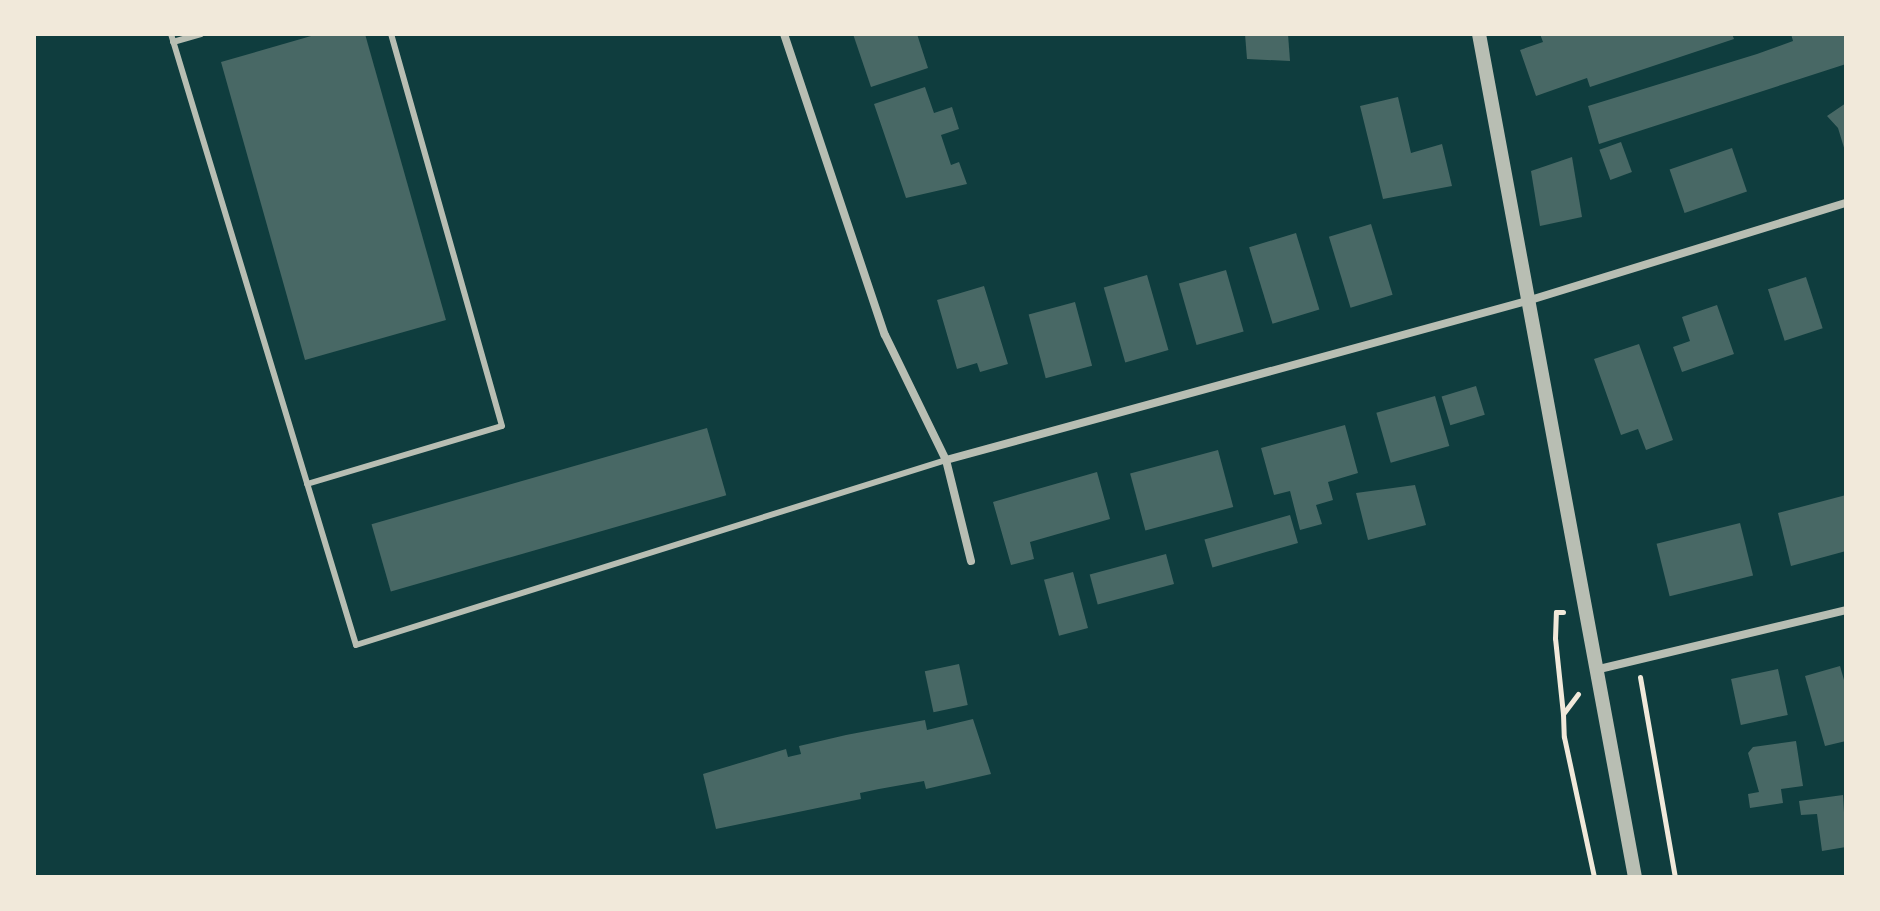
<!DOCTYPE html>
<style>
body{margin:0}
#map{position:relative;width:1880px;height:911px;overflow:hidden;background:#0f3d3e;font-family:"PT Sans Narrow",sans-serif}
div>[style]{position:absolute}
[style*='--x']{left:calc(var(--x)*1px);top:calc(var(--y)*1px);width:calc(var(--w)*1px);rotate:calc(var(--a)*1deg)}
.building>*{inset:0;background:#486865;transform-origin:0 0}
.path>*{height:5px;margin:-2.5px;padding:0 2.5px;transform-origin:2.5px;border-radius:2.5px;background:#f1e9da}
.service>*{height:6px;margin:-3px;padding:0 3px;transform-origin:3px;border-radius:3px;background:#b8beb3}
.minor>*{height:8px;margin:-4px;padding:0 4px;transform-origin:4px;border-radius:4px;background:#b8beb3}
.tertiary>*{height:14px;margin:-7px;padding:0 7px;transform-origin:7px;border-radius:7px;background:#b8beb3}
span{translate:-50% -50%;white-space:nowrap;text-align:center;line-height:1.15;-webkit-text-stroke:8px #f1e9da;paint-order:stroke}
.frame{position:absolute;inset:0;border:36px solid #f1e9da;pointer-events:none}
</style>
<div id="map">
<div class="building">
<div style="clip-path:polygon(318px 34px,365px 34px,446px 320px,305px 360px,221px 62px)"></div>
<div style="clip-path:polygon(853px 34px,917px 34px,928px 68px,871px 87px)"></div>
<div style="clip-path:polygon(1245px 34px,1288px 34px,1290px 61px,1247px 59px)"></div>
<div style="clip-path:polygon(1540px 34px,1732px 34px,1734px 39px,1590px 87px,1587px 78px,1536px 96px,1520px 50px,1543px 42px)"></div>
<div style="clip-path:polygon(1791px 34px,1846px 34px,1846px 64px,1599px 144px,1588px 106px,1757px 54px,1793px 41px)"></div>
<div style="clip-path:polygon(925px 87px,934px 113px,952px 107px,959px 129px,941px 135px,951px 165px,959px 162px,967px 184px,906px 198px,874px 104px)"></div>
<div style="clip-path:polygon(1398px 97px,1411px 153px,1442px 144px,1452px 186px,1383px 199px,1360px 106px)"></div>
<div style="clip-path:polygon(1846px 103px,1846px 151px,1845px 151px,1838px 128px,1827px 116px)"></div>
<div style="left:1621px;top:142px;width:32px;height:23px;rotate:70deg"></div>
<div style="left:1732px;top:148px;width:46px;height:66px;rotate:71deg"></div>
<div style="clip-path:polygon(1572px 157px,1582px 217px,1540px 226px,1531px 171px)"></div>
<div style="left:1371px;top:224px;width:74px;height:44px;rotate:73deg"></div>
<div style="left:1296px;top:233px;width:80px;height:49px;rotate:73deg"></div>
<div style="left:1226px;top:270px;width:64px;height:49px;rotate:74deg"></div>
<div style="left:1147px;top:275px;width:78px;height:45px;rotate:74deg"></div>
<div style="left:1806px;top:277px;width:54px;height:40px;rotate:72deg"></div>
<div style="clip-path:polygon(984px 286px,1008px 364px,980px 372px,977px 363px,957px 369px,937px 300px)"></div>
<div style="left:1075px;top:302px;width:66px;height:48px;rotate:75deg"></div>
<div style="clip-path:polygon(1717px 305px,1734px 354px,1682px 372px,1673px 347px,1690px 341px,1682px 317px)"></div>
<div style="clip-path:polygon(1639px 344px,1673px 440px,1646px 450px,1638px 429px,1621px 435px,1594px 359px)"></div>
<div style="left:1476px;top:386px;width:30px;height:36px;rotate:73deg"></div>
<div style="left:1435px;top:396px;width:52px;height:61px;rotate:74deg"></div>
<div style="clip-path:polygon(1345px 425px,1358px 473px,1328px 482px,1333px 500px,1316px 505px,1322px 524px,1300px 530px,1290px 491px,1274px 495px,1261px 448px)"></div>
<div style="left:707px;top:428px;width:70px;height:349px;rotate:74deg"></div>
<div style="left:1218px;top:450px;width:59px;height:91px;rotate:75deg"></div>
<div style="clip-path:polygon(1097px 472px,1110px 519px,1030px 542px,1034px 559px,1011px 565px,993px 502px)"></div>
<div style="clip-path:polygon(1415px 485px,1426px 525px,1368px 540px,1356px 493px)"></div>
<div style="clip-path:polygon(1846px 495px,1846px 551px,1791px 566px,1778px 513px)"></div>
<div style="left:1290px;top:515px;width:29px;height:89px;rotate:74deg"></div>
<div style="left:1740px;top:523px;width:54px;height:86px;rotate:76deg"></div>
<div style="left:1166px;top:554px;width:31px;height:79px;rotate:75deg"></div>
<div style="left:1073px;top:572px;width:58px;height:30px;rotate:75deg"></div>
<div style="left:959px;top:664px;width:42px;height:35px;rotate:78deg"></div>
<div style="clip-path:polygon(1840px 666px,1846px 687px,1846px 741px,1825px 746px,1805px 676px)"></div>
<div style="left:1778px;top:669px;width:47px;height:48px;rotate:78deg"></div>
<div style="clip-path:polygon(973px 719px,991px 774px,926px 789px,924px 781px,879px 789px,860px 793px,861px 799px,716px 829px,703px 774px,786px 749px,788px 757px,801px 754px,799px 746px,846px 735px,925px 720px,927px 730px)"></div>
<div style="clip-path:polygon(1796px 741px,1803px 786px,1781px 789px,1783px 803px,1750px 808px,1748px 794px,1759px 792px,1748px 753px,1753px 747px)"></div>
<div style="clip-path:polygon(1843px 795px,1846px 847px,1822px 851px,1817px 814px,1801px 815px,1799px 801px)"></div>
</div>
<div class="path">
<div style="--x:1640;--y:677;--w:203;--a:80.1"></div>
<div style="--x:1578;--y:694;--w:25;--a:127"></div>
<div style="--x:1563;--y:714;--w:23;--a:88"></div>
<div style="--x:1564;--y:737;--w:143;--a:77.9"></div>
<div style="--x:1563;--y:714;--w:76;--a:-96"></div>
<div style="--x:1555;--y:638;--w:26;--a:-88"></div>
<div style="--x:1556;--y:612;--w:7;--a:0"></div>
</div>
<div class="service">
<div style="--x:171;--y:34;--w:638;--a:73.15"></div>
<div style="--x:356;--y:645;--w:618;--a:-17.41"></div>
<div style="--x:173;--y:42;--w:29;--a:-16"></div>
<div style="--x:307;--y:484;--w:203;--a:-16.6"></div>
<div style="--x:502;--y:426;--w:407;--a:-105.8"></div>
</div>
<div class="minor">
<div style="--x:784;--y:34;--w:317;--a:71.5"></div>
<div style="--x:885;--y:335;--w:139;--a:64"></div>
<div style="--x:946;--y:460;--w:104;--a:76.1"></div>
<div style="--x:946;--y:460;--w:602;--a:-15.31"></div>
<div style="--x:1527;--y:301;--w:334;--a:-17.1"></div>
<div style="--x:1595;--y:670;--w:258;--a:-13.4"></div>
</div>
<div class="tertiary">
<div style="--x:1479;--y:34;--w:857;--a:79.52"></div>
</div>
<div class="frame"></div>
</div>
